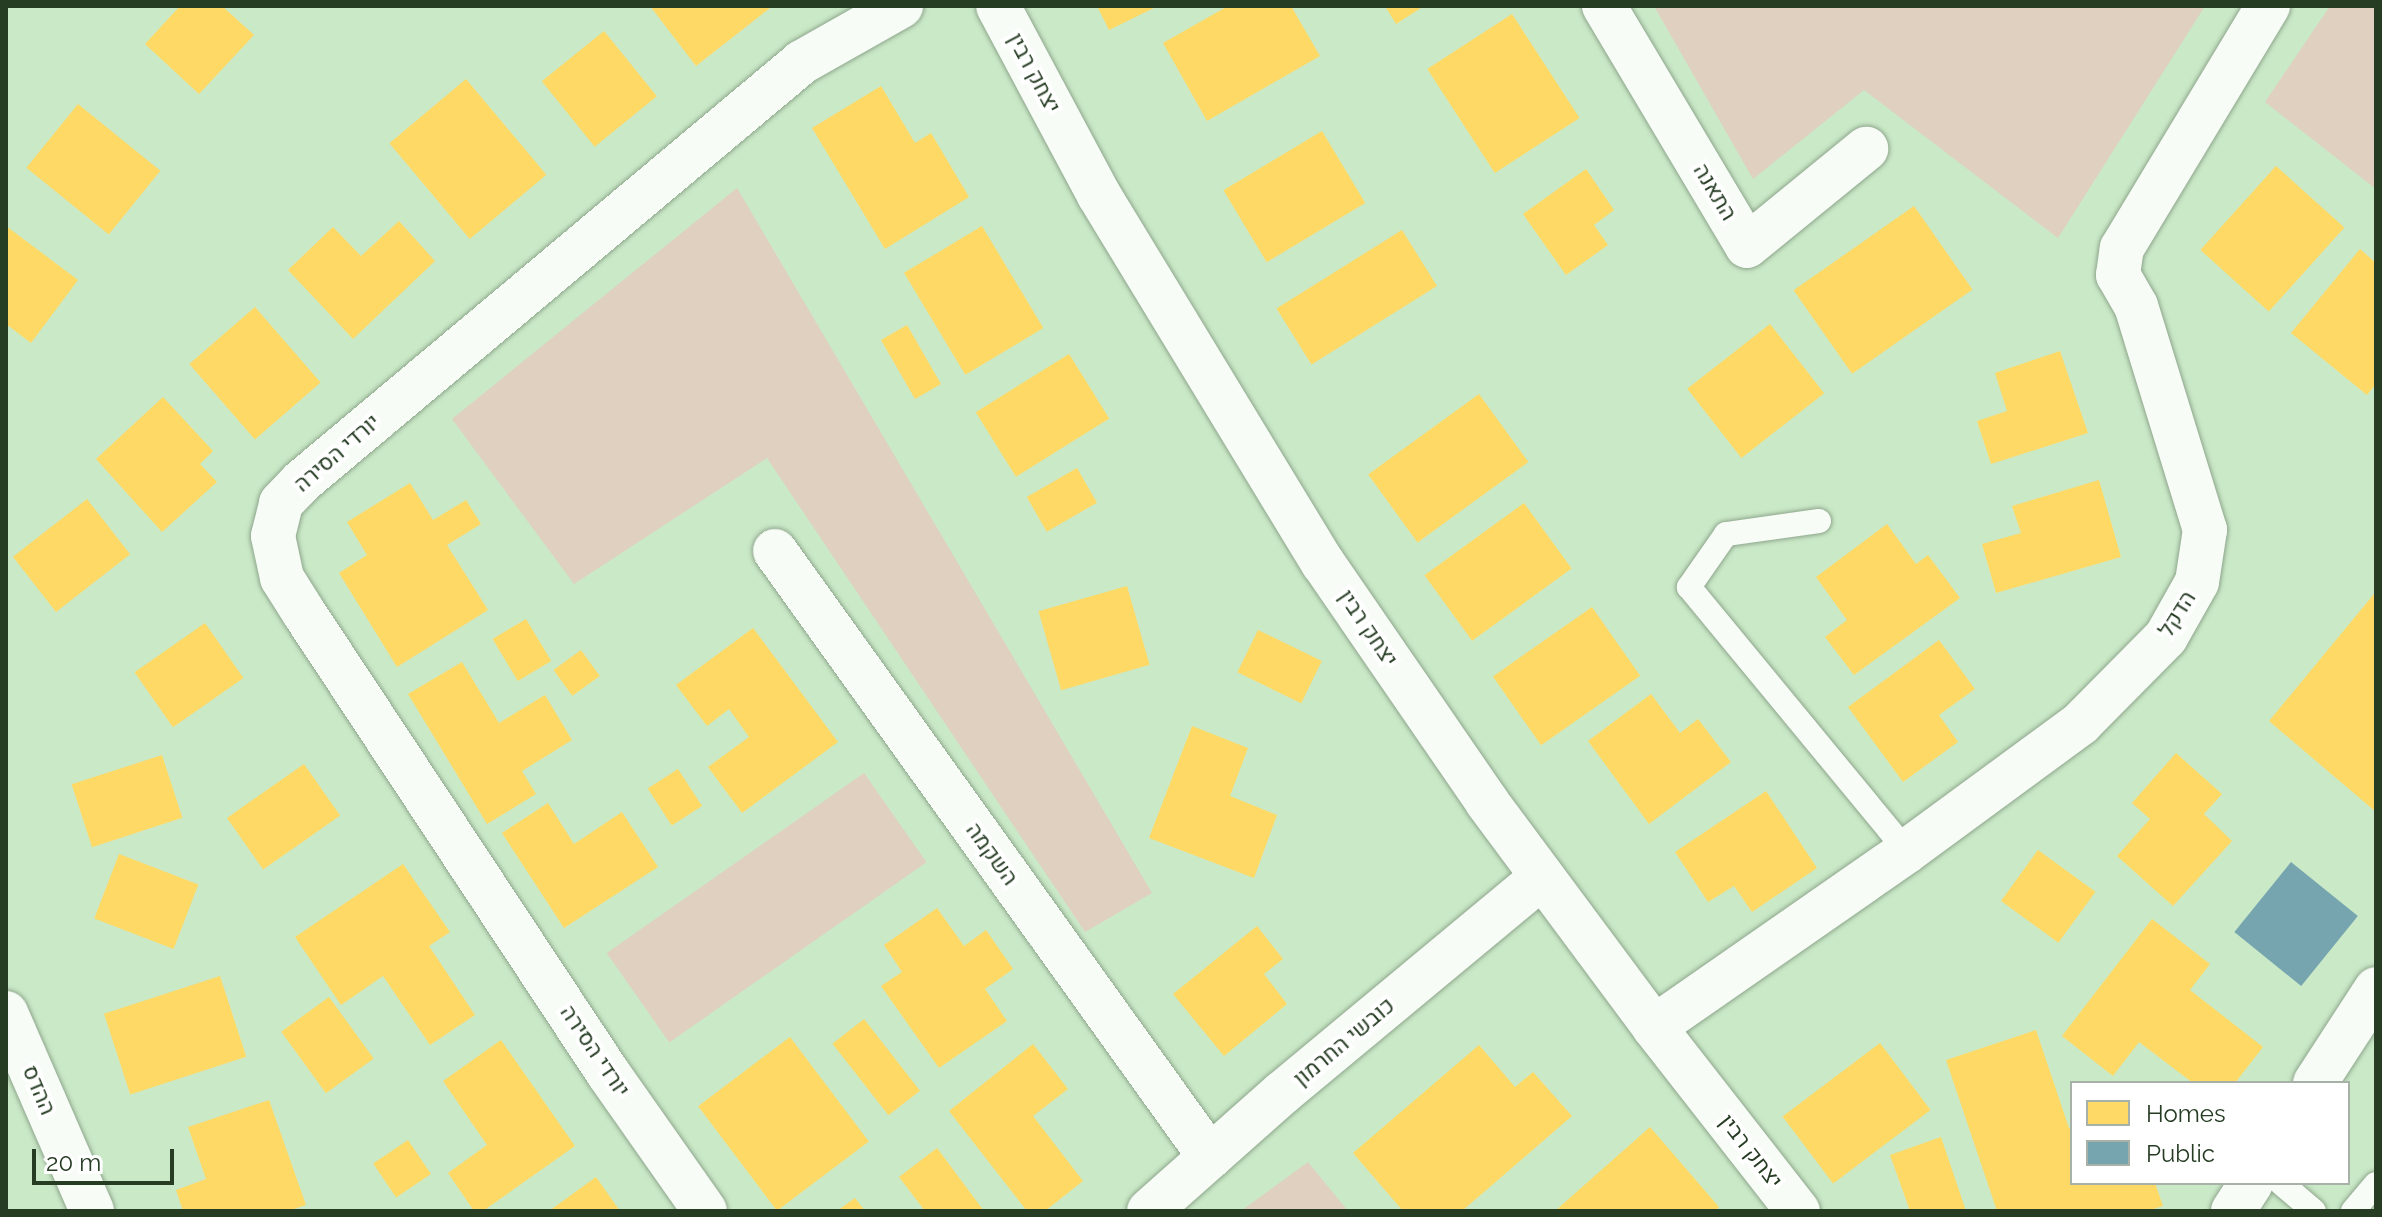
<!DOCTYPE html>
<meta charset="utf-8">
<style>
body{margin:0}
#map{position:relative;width:2382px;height:1217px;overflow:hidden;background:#cae9c7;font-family:Raleway,Heebo,sans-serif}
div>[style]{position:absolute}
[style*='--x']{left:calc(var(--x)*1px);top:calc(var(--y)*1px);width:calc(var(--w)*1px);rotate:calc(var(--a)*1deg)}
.green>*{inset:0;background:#dfd0bf;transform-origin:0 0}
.homes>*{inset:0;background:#ffd966;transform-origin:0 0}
.public>*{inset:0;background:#76a5af;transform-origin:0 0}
.roads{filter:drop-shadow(0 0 2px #8ea68c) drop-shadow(0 0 2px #8ea68c)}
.lane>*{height:24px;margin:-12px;padding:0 12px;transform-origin:12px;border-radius:12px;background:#f7fcf7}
.street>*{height:44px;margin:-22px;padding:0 22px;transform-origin:22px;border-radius:22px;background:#f7fcf7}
.secondary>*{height:44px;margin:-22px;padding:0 22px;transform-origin:22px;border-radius:22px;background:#f7fcf7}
span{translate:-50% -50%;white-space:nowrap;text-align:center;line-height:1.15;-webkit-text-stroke:8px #fff;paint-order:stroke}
.street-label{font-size:22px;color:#263d24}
.frame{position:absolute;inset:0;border:8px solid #263d24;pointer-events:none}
.legend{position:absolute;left:2070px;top:1081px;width:280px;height:104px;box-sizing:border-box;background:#fff;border:2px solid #a8b1a7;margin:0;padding:10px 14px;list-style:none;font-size:24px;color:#263d24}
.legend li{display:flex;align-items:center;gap:16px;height:40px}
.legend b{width:40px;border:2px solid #a8b1a7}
.scale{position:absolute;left:32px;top:1149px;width:142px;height:36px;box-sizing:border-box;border:4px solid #263d24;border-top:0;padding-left:10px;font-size:24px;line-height:28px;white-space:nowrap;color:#263d24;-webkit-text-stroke:6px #fff;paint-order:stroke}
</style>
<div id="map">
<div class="green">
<div style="clip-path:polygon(1654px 6px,2205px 6px,2058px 238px,1864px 90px,1753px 179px)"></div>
<div style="clip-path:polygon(2330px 6px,2376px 6px,2376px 189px,2265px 102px)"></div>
<div style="clip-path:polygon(737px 188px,1152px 893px,1085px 932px,767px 458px,574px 584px,452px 419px)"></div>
<div style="left:864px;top:773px;width:109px;height:314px;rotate:55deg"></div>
<div style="clip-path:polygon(1308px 1162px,1348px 1211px,1241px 1211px)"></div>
</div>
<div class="homes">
<div style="clip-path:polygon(180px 6px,222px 6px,254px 35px,199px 94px,145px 44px)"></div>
<div style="clip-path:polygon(650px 6px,768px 6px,770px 8px,696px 66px)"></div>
<div style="clip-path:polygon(1097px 6px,1158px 6px,1109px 30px)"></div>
<div style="clip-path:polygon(1228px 6px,1291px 6px,1320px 56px,1207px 121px,1163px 43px)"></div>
<div style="clip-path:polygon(1385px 6px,1424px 6px,1396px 24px)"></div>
<div style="left:1512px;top:14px;width:124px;height:101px;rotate:57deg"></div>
<div style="left:604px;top:31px;width:84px;height:80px;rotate:51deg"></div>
<div style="left:466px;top:79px;width:125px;height:100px;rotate:50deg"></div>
<div style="clip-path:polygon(881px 86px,915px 143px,931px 133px,969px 197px,885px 249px,812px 128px)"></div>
<div style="left:78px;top:104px;width:106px;height:82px;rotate:39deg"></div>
<div style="left:1322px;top:131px;width:84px;height:115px;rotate:59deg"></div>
<div style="left:2276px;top:166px;width:92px;height:113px;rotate:42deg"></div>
<div style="clip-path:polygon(1586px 169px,1614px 210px,1594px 225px,1608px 245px,1566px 275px,1523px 214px)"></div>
<div style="left:1914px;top:206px;width:102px;height:147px;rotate:55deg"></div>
<div style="clip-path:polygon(399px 221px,435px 261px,353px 339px,288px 270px,333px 227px,361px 256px)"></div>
<div style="clip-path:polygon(6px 226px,78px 280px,31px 343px,6px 324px)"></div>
<div style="left:982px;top:226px;width:119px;height:91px;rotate:59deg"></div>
<div style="left:1402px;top:230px;width:66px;height:148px;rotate:58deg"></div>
<div style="clip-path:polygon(2360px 249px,2376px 263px,2376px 384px,2367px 395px,2291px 333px)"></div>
<div style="left:255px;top:307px;width:100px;height:87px;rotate:49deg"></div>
<div style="left:1770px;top:324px;width:88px;height:105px;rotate:52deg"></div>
<div style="left:907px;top:325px;width:68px;height:30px;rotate:60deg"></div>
<div style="clip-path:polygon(2060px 351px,2088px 433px,1991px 464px,1977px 421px,2007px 411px,1995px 373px)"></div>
<div style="left:1069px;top:354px;width:76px;height:110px;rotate:58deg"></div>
<div style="left:1479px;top:394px;width:84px;height:137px;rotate:54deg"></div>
<div style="clip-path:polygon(163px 397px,213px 451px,200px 464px,217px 482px,162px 532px,96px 459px)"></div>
<div style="left:1077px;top:468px;width:40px;height:58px;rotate:60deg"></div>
<div style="clip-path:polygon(2099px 480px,2121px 557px,1996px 593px,1982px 544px,2021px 533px,2012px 506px)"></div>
<div style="clip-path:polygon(410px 483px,433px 520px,466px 500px,481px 524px,447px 545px,488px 610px,397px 667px,339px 573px,367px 555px,347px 522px)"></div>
<div style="left:87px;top:499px;width:70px;height:94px;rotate:52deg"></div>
<div style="left:1524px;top:503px;width:81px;height:123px;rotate:54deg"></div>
<div style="clip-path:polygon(1887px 524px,1916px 564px,1928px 555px,1960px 598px,1854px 675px,1825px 637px,1847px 620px,1816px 577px)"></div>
<div style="left:1127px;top:586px;width:82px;height:92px;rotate:74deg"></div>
<div style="clip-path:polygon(2374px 594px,2376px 596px,2376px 812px,2269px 721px)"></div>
<div style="left:1592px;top:607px;width:84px;height:121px;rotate:55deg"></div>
<div style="left:526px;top:619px;width:49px;height:39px;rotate:59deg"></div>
<div style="left:205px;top:623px;width:67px;height:86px;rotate:55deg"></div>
<div style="clip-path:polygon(753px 628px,838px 742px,742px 813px,708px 767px,749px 737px,729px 709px,707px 726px,676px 685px)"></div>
<div style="left:1258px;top:630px;width:71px;height:47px;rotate:26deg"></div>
<div style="clip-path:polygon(1939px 640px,1975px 689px,1939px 715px,1958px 742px,1903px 782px,1848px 707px)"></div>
<div style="left:581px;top:650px;width:32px;height:34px;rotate:54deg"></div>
<div style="clip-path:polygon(462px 662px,499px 723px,545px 695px,572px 740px,522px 771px,536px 794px,487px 824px,408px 694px)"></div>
<div style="clip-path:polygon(1651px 694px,1680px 733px,1698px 719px,1731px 762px,1649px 824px,1588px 741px)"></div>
<div style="clip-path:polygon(1192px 726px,1248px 748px,1230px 796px,1277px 815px,1254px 878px,1149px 838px)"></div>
<div style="clip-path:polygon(2176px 753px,2222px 794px,2204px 814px,2232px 841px,2173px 906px,2117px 856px,2150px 819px,2132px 803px)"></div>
<div style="left:162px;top:755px;width:66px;height:95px;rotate:72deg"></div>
<div style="left:304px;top:764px;width:63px;height:94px;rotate:55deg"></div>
<div style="left:678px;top:769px;width:44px;height:36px;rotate:57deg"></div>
<div style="clip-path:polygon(1766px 791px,1817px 868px,1752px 912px,1734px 886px,1708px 902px,1675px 852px)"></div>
<div style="clip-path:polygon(548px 803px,574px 844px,622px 812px,658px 867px,564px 928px,502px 833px)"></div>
<div style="left:2038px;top:850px;width:71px;height:63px;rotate:36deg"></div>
<div style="left:119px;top:854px;width:85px;height:69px;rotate:21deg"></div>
<div style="clip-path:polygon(403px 864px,450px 932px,429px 946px,475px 1015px,430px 1045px,383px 976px,341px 1005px,295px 937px)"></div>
<div style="clip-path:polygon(937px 908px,964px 946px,986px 930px,1013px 969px,985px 989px,1007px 1021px,939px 1068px,881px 986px,902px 972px,884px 945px)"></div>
<div style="clip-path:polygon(2152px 919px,2210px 964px,2190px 990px,2263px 1047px,2235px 1083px,2193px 1083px,2139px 1042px,2113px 1076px,2062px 1036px)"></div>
<div style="clip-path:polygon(1257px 926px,1283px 959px,1264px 974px,1287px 1004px,1224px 1056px,1173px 994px)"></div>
<div style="left:220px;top:976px;width:85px;height:122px;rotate:72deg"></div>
<div style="left:329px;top:997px;width:76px;height:59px;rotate:54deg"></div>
<div style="left:864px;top:1019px;width:91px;height:40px;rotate:52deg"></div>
<div style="clip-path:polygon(2036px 1030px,2069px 1128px,2072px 1127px,2072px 1183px,2155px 1183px,2163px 1206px,2147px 1211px,1997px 1211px,1946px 1060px)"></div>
<div style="left:790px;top:1037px;width:131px;height:115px;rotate:53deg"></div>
<div style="clip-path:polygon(501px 1040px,575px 1146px,483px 1211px,474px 1211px,448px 1173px,487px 1145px,443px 1081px)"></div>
<div style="left:1880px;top:1043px;width:84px;height:122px;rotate:53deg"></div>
<div style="clip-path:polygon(1033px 1044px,1068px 1089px,1033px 1116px,1083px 1181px,1045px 1211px,1027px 1211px,949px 1111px)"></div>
<div style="clip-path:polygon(1479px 1045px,1515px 1087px,1533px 1072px,1572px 1116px,1462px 1211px,1403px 1211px,1353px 1153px)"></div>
<div style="clip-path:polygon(269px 1100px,306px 1205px,288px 1211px,183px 1211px,176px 1190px,206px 1179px,188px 1127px)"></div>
<div style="clip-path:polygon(1650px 1127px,1719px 1207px,1715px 1211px,1555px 1211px)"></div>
<div style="clip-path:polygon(1941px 1137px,1966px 1211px,1910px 1211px,1890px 1155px)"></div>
<div style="left:408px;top:1140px;width:41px;height:42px;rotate:56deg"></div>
<div style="clip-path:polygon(937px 1148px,984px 1211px,925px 1211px,899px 1177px)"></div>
<div style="clip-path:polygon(596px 1177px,620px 1211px,549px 1211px)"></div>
<div style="clip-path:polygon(855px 1198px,865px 1211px,837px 1211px)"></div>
</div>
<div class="public">
<div style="left:2291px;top:862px;width:86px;height:90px;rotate:39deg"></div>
</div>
<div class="roads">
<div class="lane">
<div style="--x:1819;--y:521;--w:94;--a:172"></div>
<div style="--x:1726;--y:534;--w:65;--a:124.9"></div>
<div style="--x:1689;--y:587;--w:342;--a:50.5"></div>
<div style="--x:2281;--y:1183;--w:43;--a:40.3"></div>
<div style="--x:2353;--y:1211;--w:35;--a:-50"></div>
</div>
<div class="street">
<div style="--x:1604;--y:6;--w:279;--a:59.2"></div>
<div style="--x:1747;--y:246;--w:154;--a:-39.2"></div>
<div style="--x:775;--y:551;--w:746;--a:54.33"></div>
<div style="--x:6;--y:1013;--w:216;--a:66.5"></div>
<div style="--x:1654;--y:1027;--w:308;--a:-34.8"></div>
<div style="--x:1907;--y:851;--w:215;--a:-36.3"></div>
<div style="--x:2080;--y:724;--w:122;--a:-45.3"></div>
<div style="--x:2166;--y:637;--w:63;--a:-60.6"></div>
<div style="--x:2197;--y:582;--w:53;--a:-81.3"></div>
<div style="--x:2205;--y:530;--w:234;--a:-107.1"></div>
<div style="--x:2136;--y:306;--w:36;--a:-120"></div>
<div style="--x:2118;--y:275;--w:27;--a:-82"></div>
<div style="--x:2122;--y:248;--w:283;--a:-58.9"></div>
<div style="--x:2315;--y:1083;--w:112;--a:-57"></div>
<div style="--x:705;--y:1211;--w:169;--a:-125.1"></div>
<div style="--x:608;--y:1073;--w:551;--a:-123.46"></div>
<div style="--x:304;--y:613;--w:41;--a:-122.2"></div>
<div style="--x:282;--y:578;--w:43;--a:-102.1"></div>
<div style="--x:273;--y:536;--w:34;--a:-76"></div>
<div style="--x:281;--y:503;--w:29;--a:-46"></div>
<div style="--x:301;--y:482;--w:654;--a:-39.97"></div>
<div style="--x:802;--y:62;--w:114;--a:-29.5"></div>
<div style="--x:1149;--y:1211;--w:178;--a:-41.6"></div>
<div style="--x:1282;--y:1093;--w:338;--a:-39.7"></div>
<div style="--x:2233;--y:1211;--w:33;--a:-57"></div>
</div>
<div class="secondary">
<div style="--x:998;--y:6;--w:214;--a:61.9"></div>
<div style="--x:1099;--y:195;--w:431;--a:58.7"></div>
<div style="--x:1323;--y:563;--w:290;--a:55.5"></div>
<div style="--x:1487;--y:802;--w:280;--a:53.4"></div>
<div style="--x:1654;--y:1027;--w:234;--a:52"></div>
</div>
</div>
<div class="street-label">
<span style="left:1034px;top:73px;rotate:62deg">יצחק רבין</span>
<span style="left:1715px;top:192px;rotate:59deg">התאנה</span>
<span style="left:337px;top:453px;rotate:-41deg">יורדי הסירה</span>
<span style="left:2177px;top:614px;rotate:-58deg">הדקל</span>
<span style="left:1368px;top:628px;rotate:56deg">יצחק רבין</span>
<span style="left:992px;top:854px;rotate:54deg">השקמה</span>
<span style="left:1344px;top:1042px;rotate:-40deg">כובשי החרמון</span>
<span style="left:595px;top:1051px;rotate:56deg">יורדי הסירה</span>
<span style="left:39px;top:1090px;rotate:67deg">ההדס</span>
<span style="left:1751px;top:1151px;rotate:52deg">יצחק רבין</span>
</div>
<div class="frame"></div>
<ul class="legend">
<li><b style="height:22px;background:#ffd966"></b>Homes</li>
<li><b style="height:22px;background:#76a5af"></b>Public</li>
</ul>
<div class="scale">20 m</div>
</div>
